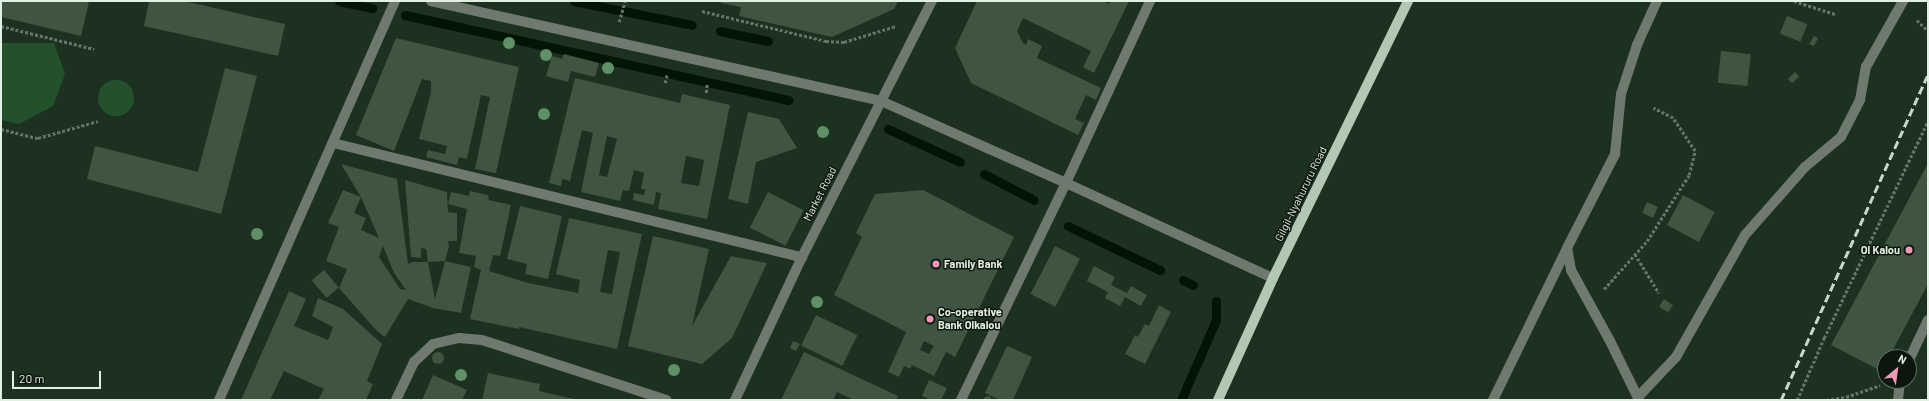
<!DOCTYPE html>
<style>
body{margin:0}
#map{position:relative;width:1929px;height:401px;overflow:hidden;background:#1c311f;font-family:Barlow,sans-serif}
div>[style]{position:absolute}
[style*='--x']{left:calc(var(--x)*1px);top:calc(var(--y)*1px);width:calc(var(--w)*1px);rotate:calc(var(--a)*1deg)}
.green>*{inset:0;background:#23512b}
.round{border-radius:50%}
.stream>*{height:9px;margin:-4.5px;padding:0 4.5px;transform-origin:4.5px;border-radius:4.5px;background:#011504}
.building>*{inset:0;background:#3f5541;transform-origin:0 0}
.path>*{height:2.5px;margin-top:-1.25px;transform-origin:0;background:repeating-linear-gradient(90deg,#647666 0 3px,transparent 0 5px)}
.minor>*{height:10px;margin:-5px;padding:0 5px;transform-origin:5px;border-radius:5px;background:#6f796f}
.major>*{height:10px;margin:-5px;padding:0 5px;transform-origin:5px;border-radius:5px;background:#b2c7b4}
.rail>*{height:3px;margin-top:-1.5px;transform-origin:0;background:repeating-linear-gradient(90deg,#c9d7ca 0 8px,transparent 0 12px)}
.trees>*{width:12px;height:12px;margin:-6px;border-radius:50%;background:#609066}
.dots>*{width:11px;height:11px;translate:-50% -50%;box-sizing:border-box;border:2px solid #0d160e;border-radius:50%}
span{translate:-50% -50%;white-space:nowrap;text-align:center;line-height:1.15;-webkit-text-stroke:3px #0d160e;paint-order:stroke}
.street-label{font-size:11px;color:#e2efe3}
.poi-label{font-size:11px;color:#e2efe3;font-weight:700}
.right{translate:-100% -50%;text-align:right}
.left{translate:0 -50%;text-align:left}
.frame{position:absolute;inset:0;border:2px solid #e2efe3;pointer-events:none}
.north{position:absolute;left:1877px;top:349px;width:40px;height:40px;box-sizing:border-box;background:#0d160e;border:1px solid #626d63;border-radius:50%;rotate:29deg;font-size:11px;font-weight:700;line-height:16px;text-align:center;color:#e2efe3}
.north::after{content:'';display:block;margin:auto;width:14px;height:18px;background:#ef9ab8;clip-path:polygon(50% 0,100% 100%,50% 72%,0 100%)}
.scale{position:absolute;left:12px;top:371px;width:89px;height:18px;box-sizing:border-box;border:2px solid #e2efe3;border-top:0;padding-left:5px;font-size:12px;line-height:14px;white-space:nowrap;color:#e2efe3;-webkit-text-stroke:3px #0d160e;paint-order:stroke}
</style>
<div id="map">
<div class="green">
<div style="clip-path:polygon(1px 43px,54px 43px,65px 74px,53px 106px,19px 124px,1px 120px)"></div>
<div class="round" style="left:98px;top:80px;width:36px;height:36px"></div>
</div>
<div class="stream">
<div style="--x:339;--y:1;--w:34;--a:12"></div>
<div style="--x:574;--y:1;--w:120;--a:11.5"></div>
<div style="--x:405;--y:15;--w:393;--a:12.5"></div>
<div style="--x:720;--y:31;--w:49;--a:11.8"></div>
<div style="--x:888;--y:129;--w:79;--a:24.6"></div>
<div style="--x:984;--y:174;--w:56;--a:27.5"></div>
<div style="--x:1068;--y:226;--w:102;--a:25.6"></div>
<div style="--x:1183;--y:280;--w:11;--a:27"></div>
<div style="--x:1181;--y:400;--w:87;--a:-66.4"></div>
<div style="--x:1216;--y:320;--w:19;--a:-90"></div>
</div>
<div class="building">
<div style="clip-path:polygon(1px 1px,89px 1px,81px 36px,1px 17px)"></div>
<div style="clip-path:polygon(149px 1px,184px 1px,285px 24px,278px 56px,144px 26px)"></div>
<div style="clip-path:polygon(721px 1px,898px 1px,894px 9px,832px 37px,739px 16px,741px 7px,721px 3px)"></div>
<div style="clip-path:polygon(977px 1px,1103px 1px,1109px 4px,1110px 1px,1129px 1px,1094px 73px,1083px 67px,1091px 51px,1023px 18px,1017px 31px,1023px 43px,1026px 45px,1028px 39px,1042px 46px,1037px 58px,1101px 88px,1096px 100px,1086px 95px,1075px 119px,1084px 123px,1078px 135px,971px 83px,955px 48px)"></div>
<div style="left:1787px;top:16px;width:22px;height:19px;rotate:22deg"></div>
<div style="clip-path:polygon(1814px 36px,1818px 38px,1814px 46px,1809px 44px)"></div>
<div style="clip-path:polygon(396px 38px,519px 67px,496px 173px,475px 169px,490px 97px,481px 95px,467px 159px,459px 157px,457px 165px,426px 157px,428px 150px,445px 154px,447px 146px,419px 139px,431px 92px,431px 81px,422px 79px,394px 151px,356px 135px)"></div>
<div style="left:1721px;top:51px;width:30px;height:32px;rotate:6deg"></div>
<div style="clip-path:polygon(564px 54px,599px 63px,595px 77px,571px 71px,568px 82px,546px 76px,552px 56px,562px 59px)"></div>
<div style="clip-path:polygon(225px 68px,257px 76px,221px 214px,87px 179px,95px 146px,198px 172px)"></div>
<div style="left:1795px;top:72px;width:6px;height:10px;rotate:45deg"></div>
<div style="clip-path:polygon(evenodd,575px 78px,680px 103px,682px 94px,730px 105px,707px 219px,658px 209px,661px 193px,656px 192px,654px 205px,633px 200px,634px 193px,644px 195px,645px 189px,641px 189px,644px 173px,634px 170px,629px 191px,623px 190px,620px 201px,581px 192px,593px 133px,582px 130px,570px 181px,562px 179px,561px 186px,549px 183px,575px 78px,607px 136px,617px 139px,607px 177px,599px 175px,607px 136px,575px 78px,686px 156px,704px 160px,699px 186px,681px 183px,686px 156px)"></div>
<div style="clip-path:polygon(748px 112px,779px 119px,797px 148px,756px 162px,748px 204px,728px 199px)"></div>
<div style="clip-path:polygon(1928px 163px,1928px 284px,1889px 357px,1885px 357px,1885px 364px,1881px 371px,1831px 345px)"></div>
<div style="clip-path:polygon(evenodd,341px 164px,397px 179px,408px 264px,412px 262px,428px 262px,435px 299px,445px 261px,471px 267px,461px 313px,433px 308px,408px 299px,385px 337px,376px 330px,339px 288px,347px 269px,326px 261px,339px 227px,328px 223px,343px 190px,361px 197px,341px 164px,361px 197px,379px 238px,361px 230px,366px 218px,354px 213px,361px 197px,341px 164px,383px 246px,394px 273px,406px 290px,400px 289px,379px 257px,383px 246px)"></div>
<div style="clip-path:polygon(405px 180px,447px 192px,448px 212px,457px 213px,457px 241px,448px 241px,449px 246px,445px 261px,428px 262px,426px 249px,421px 248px,421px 258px,411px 257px)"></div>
<div style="clip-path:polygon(evenodd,923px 190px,1014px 237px,955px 357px,946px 352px,934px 376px,912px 365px,910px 369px,904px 366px,899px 377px,888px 372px,906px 332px,834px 295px,862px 237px,856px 233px,875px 194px,923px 190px,924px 341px,934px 346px,929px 354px,920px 350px,924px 341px)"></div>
<div style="clip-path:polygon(evenodd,470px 191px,488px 195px,489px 200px,511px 205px,500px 256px,493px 255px,489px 271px,528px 283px,578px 293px,580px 280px,556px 274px,569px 218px,642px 234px,617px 349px,519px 327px,519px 329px,470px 319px,481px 270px,474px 267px,476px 256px,459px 253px,467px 209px,448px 204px,451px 192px,469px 196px,470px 191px,608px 250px,620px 252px,612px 294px,600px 292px,608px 250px)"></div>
<div style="left:768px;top:192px;width:40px;height:40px;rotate:27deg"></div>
<div style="left:1683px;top:195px;width:36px;height:34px;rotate:28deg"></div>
<div style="left:1647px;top:202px;width:12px;height:12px;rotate:24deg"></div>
<div style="clip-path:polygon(520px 206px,562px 216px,548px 279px,525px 274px,527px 264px,507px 259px)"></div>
<div style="clip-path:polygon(653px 236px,709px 249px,692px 326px,731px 256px,767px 263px,732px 338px,702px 364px,628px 346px)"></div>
<div style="left:1055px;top:246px;width:28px;height:54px;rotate:27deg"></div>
<div style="clip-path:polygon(1094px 266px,1115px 277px,1111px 285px,1127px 293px,1131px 286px,1147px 295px,1141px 306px,1125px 297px,1120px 306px,1105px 298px,1108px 292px,1087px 281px)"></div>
<div style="left:324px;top:270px;width:23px;height:16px;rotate:50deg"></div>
<div style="clip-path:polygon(289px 291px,306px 299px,294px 326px,328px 340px,333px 327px,312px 316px,318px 298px,343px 309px,382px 344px,367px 381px,373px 384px,366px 400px,318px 400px,324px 389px,284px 371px,270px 400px,241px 400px)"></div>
<div style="left:1664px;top:299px;width:11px;height:9px;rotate:34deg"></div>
<div style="clip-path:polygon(1159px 305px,1171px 312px,1145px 364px,1125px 354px,1135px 335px,1138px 337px,1145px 324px,1149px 326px)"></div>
<div style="left:816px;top:315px;width:46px;height:34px;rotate:26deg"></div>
<div style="clip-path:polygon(793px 341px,800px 344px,796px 351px,790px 348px)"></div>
<div style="clip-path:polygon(1007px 346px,1032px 357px,1013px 400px,1000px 400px,985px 393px)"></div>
<div style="clip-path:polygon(804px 352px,898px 396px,896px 400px,854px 400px,837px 392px,833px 400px,781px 400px)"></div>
<div class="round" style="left:432px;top:352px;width:12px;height:12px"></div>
<div style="clip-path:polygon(488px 373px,540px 384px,539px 391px,578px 400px,482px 400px)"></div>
<div style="clip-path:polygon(433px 375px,467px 390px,462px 400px,422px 400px)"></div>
<div style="clip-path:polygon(929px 380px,947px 388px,941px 400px,932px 400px,922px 396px)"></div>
<div style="clip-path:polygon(990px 396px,992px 400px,983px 400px,985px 397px)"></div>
</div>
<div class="path">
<div style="--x:1794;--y:1;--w:43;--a:17.6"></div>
<div style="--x:702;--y:11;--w:128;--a:13.6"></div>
<div style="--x:826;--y:41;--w:18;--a:3"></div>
<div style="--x:844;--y:42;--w:54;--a:-17.1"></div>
<div style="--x:1917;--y:20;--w:16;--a:45"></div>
<div style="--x:619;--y:22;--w:22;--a:-74"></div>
<div style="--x:1;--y:26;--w:96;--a:13.9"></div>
<div style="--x:665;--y:83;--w:9;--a:-77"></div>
<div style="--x:706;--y:93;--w:9;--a:-84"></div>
<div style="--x:1;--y:129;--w:38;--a:14"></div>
<div style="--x:38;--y:138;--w:62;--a:-15.8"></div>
<div style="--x:1635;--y:254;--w:46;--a:58.4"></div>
<div style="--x:1604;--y:289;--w:64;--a:-48.1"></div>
<div style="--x:1647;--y:241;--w:78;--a:-57.5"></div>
<div style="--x:1689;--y:175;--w:25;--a:-76"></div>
<div style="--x:1695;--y:151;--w:40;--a:-124"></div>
<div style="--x:1673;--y:118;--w:22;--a:-153"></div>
<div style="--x:1797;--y:400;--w:68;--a:-66.5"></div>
<div style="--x:1824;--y:338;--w:241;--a:-64.4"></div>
<div style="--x:1826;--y:400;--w:20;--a:-9"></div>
<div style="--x:1846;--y:397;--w:36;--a:-19"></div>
</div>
<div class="minor">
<div style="--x:431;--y:1;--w:461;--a:12.5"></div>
<div style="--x:881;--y:101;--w:202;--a:23.9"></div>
<div style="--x:1066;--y:183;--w:228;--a:24.7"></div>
<div style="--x:333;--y:143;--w:483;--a:13.7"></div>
<div style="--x:1909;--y:360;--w:44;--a:-64.6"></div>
<div style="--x:1638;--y:397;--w:55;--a:-46.5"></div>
<div style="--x:1676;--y:357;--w:140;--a:-60.5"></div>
<div style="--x:1745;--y:235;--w:91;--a:-48.6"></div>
<div style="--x:1805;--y:167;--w:47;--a:-39.8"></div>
<div style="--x:1841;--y:137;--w:42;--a:-62.8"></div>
<div style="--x:1860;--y:100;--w:34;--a:-80"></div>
<div style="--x:1866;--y:67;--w:76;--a:-60.7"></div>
<div style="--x:219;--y:400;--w:436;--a:-66.2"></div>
<div style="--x:396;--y:400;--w:42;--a:-64.7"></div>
<div style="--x:414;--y:362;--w:26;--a:-43"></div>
<div style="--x:433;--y:344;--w:27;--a:-13"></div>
<div style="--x:459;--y:338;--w:23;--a:5"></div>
<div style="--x:482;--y:340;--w:194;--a:18"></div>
<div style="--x:735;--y:400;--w:158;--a:-64.9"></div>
<div style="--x:802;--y:257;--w:287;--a:-63.1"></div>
<div style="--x:961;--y:400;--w:241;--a:-64.2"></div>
<div style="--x:1066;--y:183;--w:200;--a:-65.2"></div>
<div style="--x:1493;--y:400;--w:169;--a:-64"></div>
<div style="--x:1639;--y:400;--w:66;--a:-116.2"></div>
<div style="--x:1610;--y:341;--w:81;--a:-118.8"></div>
<div style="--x:1571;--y:270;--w:22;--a:-100"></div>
<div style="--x:1567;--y:248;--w:106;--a:-62.9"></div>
<div style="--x:1615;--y:154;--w:60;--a:-84.3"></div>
<div style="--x:1621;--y:94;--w:52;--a:-71.9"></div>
<div style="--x:1637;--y:45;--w:48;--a:-65.6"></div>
<div style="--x:1898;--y:400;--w:19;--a:-84"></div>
</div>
<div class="major">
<div style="--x:1218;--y:400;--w:134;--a:-65.7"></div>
<div style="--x:1273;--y:278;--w:308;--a:-64"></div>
</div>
<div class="rail">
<div style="--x:1781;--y:400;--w:357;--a:-65.7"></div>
</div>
<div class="trees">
<div style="left:509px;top:43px"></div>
<div style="left:546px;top:55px"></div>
<div style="left:608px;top:68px"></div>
<div style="left:544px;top:114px"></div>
<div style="left:823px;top:132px"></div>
<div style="left:257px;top:234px"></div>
<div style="left:817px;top:302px"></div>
<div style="left:674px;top:370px"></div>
<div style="left:461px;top:375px"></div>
</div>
<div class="dots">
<div style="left:1909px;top:250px;background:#ef9ab8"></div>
<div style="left:936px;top:264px;background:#ef9ab8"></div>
<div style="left:930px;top:319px;background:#ef9ab8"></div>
</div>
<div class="street-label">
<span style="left:820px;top:194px;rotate:-63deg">Market Road</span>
<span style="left:1301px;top:194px;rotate:-64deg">Gilgil-Nyahururu Road</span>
</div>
<div class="poi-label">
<span class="right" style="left:1900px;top:250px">Ol Kalou</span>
<span class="left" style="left:944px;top:264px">Family Bank</span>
<span class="left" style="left:938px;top:319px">Co-operative<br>Bank Olkalou</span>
</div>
<div class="frame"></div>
<div class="north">N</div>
<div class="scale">20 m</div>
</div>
